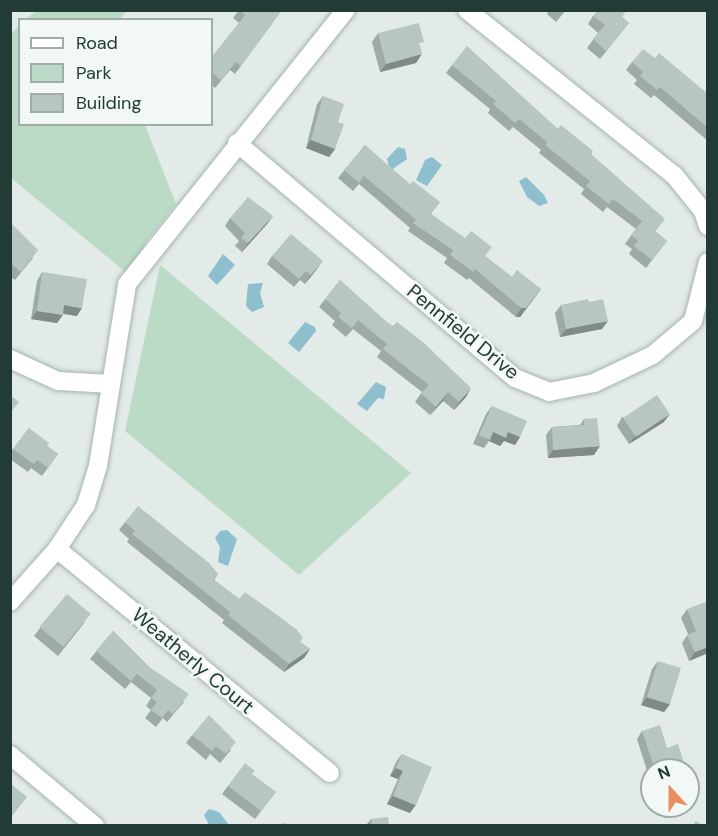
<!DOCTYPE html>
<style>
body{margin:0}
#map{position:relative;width:718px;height:836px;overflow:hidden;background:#e2ebe8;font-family:"DM Sans",sans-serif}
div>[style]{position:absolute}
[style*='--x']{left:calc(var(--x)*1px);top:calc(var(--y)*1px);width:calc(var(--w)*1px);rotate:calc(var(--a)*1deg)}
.green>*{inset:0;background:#bcdbc7}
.water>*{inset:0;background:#8dbfce}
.roads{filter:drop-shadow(0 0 2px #a5b3af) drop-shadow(0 0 2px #a5b3af)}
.minor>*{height:18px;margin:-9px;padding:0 9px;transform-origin:9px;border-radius:9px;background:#fff}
.tertiary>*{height:18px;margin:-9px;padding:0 9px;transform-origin:9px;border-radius:9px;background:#fff}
.wall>*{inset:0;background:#9daaa6}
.shaded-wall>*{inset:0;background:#808b87}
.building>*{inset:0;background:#b7c6c1;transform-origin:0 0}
span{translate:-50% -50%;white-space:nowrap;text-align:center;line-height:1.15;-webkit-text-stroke:5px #f2f8f5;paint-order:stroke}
.street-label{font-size:20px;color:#233b37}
.frame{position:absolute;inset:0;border:12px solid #233b37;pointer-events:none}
.legend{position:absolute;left:18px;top:18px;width:195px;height:108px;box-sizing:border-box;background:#f2f8f5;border:2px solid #9faca9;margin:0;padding:8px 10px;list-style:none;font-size:18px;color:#233b37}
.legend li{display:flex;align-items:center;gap:12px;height:30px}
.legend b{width:30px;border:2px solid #9faca9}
.north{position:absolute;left:640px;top:758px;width:60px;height:60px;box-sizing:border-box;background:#f2f8f5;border:2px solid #9faca9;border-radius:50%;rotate:339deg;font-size:16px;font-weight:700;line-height:24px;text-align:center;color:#233b37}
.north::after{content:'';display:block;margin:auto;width:21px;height:27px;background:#eb8d61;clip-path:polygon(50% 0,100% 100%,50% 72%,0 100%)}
</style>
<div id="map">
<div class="green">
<div style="clip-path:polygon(36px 11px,36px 10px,127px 11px,120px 19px,26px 19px)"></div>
<div style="clip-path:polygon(19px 26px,20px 124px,145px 125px,176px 204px,148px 239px,128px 274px,11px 178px,11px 34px)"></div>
<div style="clip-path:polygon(160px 265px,411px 473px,299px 575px,125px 431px)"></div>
</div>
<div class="water">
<div style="clip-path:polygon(398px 147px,405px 149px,407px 159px,390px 171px,387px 159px)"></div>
<div style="clip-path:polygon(432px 157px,442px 165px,427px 186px,416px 180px,425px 160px)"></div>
<div style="clip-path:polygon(526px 177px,544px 195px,548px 203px,539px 206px,527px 197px,519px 181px)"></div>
<div style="clip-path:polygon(223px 254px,235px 265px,217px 285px,208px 276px)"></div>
<div style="clip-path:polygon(263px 283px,260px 293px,264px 307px,252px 312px,246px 306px,248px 284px)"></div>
<div style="clip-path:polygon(305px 322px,315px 327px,316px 331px,299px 352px,288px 343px)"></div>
<div style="clip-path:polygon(376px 382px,386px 387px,384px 399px,378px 398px,367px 411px,357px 404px)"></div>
<div style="clip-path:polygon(227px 530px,237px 539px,228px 566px,218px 562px,220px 547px,215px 538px,220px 531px)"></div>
<div style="clip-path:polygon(209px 809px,219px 812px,229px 825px,209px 825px,204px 815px)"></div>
</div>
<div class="roads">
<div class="minor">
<div style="--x:467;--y:10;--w:265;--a:38.6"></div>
<div style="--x:674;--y:175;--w:46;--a:51.1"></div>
<div style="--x:703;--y:211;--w:16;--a:72"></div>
<div style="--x:237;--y:143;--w:364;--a:40.2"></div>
<div style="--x:515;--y:378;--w:37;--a:22"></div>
<div style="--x:549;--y:392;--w:46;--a:-11.3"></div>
<div style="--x:594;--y:383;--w:65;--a:-25.4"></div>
<div style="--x:653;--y:355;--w:52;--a:-40.4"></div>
<div style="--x:693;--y:321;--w:61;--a:-75.7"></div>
<div style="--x:10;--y:359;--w:53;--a:24.6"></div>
<div style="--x:58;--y:381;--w:53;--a:3.2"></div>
<div style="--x:57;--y:549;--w:353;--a:39.4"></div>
<div style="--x:10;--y:602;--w:71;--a:-48.4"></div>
<div style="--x:57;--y:549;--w:53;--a:-56.6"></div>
<div style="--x:86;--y:505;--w:41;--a:-72.9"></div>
<div style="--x:98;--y:466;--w:184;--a:-80.9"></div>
<div style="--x:127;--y:284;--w:351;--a:-51.4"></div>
</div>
<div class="tertiary">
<div style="--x:10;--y:755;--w:111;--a:39.9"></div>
</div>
</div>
<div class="wall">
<div style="clip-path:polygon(239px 10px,282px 10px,235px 74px,230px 70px,215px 88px,212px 85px,212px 57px,239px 23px,233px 18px)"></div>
<div style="clip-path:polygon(549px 10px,566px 10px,556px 22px,547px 14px)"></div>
<div style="clip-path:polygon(593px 16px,622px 17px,629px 23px,600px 59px,587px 48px,598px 33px,588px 24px)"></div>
<div style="clip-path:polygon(378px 33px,420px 47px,416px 63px,380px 72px,372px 42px)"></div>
<div style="clip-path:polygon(655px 58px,708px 94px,708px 141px,654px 95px,651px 98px,634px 84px,637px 80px,626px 70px,632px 62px)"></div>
<div style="clip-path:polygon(452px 65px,558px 129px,591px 154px,656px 232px,667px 241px,646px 268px,629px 254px,632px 249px,625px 244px,636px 229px,607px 207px,603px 212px,581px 194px,584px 189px,539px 153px,541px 150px,513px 127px,509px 131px,488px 113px,490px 109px,446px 73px)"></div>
<div style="clip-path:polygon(323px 96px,338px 122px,335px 149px,329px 157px,306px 148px,317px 104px)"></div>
<div style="clip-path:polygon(365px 145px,431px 214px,512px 277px,541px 289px,520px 317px,516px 317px,469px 278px,467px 280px,444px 263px,447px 258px,408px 231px,410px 228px,359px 184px,353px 191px,338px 178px)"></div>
<div style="clip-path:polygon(273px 216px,267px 224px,242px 252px,235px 246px,239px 241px,225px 226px,230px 218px)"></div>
<div style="clip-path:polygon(10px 222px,33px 258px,15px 280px,10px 277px)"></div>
<div style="clip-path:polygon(272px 256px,317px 269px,305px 284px,300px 280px,294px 287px,267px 264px)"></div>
<div style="clip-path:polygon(42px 272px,77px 316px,63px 314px,57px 323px,31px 319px,37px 281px)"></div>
<div style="clip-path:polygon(340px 280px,466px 397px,454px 410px,443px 401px,430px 415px,415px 402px,422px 392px,377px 357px,381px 351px,353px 329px,346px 337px,332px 325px,335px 321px,319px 307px)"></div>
<div style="clip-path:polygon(589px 302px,602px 329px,560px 337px,555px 313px,561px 305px)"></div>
<div style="clip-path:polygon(492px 406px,520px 437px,515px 445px,504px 441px,500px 446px,489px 441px,484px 448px,473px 444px,486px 414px)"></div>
<div style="clip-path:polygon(622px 417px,664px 422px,629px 444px,617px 426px)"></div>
<div style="clip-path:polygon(584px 419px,594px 455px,548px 458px,546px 435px,552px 427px,580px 425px)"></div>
<div style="clip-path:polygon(29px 428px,47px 446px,58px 454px,42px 476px,31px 468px,28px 472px,10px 459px,10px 453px)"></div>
<div style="clip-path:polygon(125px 522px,218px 574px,214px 580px,239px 599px,310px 649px,304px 658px,284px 672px,222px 623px,224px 620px,127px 542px,129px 539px,119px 530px)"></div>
<div style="clip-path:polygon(687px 609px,708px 653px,689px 661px,682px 643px,688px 634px,681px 618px)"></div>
<div style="clip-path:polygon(85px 622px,58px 656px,34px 636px,40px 628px)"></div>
<div style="clip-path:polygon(113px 631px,184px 702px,167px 722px,163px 718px,156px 727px,145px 718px,151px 710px,146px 706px,151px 698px,131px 682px,125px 689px,90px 659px)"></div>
<div style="clip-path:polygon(658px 661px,670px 704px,664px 712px,641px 705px,652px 669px)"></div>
<div style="clip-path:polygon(642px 731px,667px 748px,679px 770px,652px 770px,652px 780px,650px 780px,637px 739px)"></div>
<div style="clip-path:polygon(192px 735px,231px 750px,220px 763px,210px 754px,206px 760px,186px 743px)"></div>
<div style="clip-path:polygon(402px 754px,410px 813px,387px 804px,398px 779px,390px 776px,396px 762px)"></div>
<div style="clip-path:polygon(252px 775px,276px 792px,255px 819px,222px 794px,228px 786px)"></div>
<div style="clip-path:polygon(371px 819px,389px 825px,366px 825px)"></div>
</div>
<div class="shaded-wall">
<div style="clip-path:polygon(422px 54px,416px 63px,380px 72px,386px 64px)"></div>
<div style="clip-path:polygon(311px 140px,335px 149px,329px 157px,306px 148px)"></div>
<div style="clip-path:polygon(273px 216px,267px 224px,242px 252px,248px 243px)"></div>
<div style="clip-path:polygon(323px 261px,317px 269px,305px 284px,311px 275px)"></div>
<div style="clip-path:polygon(541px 289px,520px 317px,516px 317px,521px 308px)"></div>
<div style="clip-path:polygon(64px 305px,82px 308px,77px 316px,59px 313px)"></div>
<div style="clip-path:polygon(37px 311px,63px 315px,57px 323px,31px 319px)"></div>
<div style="clip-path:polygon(608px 321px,602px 329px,560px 337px,566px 329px)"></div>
<div style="clip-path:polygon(471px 388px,466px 397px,454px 410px,459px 402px)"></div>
<div style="clip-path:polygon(448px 392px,443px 401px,430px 415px,436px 407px)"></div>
<div style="clip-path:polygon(670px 414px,664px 422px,629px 444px,635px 436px)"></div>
<div style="clip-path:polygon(493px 432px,508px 432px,520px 437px,515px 445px,504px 441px,500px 446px,489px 441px)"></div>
<div style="clip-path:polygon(600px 446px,594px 455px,548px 458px,553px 450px)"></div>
<div style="clip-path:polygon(708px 647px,708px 653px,689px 661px,695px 652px)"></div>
<div style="clip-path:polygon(310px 649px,304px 658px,284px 672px,289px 664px)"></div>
<div style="clip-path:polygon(647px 697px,670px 704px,664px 712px,641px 705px)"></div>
<div style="clip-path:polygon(684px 763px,679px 770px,662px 770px)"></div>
<div style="clip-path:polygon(396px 768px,403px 771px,398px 779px,390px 776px)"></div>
<div style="clip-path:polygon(393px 796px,416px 805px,410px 813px,387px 804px)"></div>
</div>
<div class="building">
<div style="clip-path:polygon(239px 10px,282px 10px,241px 66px,236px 62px,221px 80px,212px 73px,212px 57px,245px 15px)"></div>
<div style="clip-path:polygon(598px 10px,626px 10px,626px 11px,622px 17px,629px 23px,606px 51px,593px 39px,605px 25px,593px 16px)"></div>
<div style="clip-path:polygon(419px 23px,424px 42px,419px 43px,422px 54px,386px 64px,378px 33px)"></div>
<div style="clip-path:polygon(467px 46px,558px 129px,561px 125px,593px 151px,591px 154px,665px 219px,655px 232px,667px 241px,652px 260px,634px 246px,638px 241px,631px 235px,642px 221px,613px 199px,609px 204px,586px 186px,590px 181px,545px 145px,547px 142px,519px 119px,515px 123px,493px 104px,496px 101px,452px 65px)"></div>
<div style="clip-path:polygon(643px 49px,655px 58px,659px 53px,708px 94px,708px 128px,660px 87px,657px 90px,640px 76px,643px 72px,632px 62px)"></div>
<div style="clip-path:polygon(323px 96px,344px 104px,338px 122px,344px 124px,335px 149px,311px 140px)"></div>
<div style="clip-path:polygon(365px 145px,410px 184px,413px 181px,440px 202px,431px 214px,465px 238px,471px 231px,492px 247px,485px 256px,512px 277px,517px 270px,541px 289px,526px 308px,521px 308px,475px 269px,473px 272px,450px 255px,453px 250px,413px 223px,416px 220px,364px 176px,359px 183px,344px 170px)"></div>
<div style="clip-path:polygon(248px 197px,273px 216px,248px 243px,241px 238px,245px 233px,230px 218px)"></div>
<div style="clip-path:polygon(10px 222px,38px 250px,21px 272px,10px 263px)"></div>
<div style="clip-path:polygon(291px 234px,323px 261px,311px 275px,306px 271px,299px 279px,272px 256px)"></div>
<div style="clip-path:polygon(42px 272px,87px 279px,82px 308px,64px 305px,63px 315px,37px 311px)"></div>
<div style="clip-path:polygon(340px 280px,387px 322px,393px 326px,397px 322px,424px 343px,471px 388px,459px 402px,448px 392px,436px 407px,421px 393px,429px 385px,383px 349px,387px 344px,358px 320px,352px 328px,338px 317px,341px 313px,325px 299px)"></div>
<div style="clip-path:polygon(588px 299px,589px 302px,603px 299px,608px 321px,566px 329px,561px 305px)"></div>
<div style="clip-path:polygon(10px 395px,19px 402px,10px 413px)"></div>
<div style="left:657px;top:395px;width:23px;height:41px;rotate:56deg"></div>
<div style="clip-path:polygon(492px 406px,527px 421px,520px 437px,508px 432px,506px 438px,493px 432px,490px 440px,479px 435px)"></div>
<div style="clip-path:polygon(597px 418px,600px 446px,553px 450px,552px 427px,584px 425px,584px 419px)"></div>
<div style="clip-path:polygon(29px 428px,49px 443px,47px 446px,58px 454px,48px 468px,37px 460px,34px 464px,13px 449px)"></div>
<div style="clip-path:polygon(138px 506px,209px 563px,218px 574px,213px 580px,239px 599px,245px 592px,284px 620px,297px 630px,303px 638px,300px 642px,310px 649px,289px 664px,228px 615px,230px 612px,132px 534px,135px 531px,125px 522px)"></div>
<div style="left:67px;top:594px;width:31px;height:43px;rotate:40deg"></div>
<div style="clip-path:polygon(708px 601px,708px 647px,695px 652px,687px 635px,696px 631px,687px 609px)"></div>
<div style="clip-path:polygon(113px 631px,145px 664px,189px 694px,173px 714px,168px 710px,162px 718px,151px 710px,157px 702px,151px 698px,157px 690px,137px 674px,131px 681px,96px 651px)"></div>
<div style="left:658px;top:661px;width:24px;height:38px;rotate:17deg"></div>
<div style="clip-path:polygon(209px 715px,236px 742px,226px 754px,216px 746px,212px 751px,192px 735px)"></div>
<div style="clip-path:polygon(660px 725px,667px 748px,678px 744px,684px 763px,662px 770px,655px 770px,642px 731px)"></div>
<div style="clip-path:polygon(402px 754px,432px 767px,416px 805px,393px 796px,403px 771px,396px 768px)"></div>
<div style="clip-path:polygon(245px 763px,255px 771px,252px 774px,276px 792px,261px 811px,228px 786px)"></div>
<div style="clip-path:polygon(10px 783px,27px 797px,12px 816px,10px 815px)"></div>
<div style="clip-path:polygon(388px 817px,389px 825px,372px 825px,371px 819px)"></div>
<div style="clip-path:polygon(696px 821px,702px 825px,693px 825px)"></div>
<div style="clip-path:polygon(283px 823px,294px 825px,282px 825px)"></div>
</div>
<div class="street-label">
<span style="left:463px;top:332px;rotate:39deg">Pennfield Drive</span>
<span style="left:193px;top:661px;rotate:40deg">Weatherly Court</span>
</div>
<div class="frame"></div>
<ul class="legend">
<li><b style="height:8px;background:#fff"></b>Road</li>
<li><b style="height:16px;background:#bcdbc7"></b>Park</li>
<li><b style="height:16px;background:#b7c6c1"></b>Building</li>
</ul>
<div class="north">N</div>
</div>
